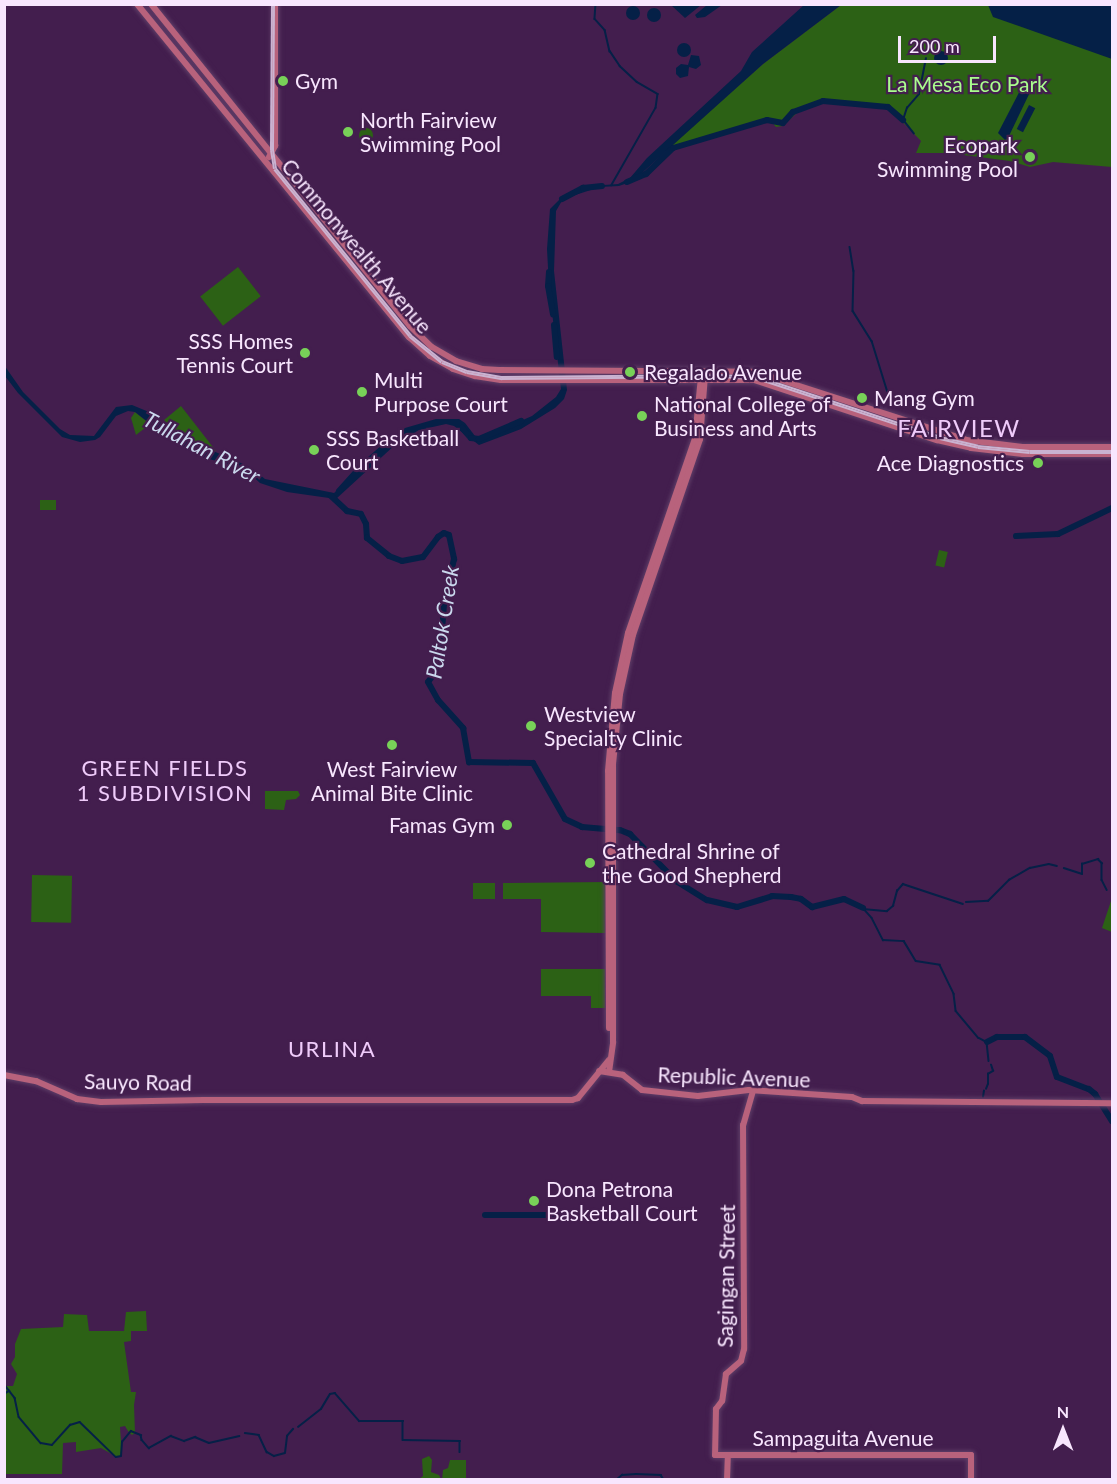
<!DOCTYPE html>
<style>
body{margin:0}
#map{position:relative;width:1117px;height:1484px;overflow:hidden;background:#431e4e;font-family:Lato,sans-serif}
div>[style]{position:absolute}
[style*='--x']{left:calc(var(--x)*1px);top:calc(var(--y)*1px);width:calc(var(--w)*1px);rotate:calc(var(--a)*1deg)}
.green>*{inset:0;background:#2c6115;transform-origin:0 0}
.round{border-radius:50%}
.water>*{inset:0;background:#052047;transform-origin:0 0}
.stream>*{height:1.5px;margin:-0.75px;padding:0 0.75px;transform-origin:0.75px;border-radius:0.75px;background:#052047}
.river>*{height:6px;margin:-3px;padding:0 3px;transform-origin:3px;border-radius:3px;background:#052047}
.roads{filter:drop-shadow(0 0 2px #5f3e68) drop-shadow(0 0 2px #5f3e68)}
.major>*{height:6px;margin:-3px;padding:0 3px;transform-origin:3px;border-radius:3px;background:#b8627c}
.rail>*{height:4px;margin-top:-2px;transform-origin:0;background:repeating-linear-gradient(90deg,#431e4e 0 4.5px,#cab3d1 0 9px);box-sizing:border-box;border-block:2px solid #cab3d1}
.dots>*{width:16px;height:16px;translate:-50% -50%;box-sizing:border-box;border:3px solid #431e4e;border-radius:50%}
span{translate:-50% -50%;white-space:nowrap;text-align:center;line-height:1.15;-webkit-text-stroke:4.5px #431e4e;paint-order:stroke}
.poi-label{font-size:21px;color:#f8e6fe}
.left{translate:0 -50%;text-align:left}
.right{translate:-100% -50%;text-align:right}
.park-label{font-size:21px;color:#aafd8e}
.street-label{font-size:21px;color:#f8e6fe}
.water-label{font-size:22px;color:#cad8ed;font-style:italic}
.neighbourhood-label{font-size:22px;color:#efcbfa;letter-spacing:1.5px}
.quarter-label{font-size:24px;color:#efcbfa;letter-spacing:1.5px}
.frame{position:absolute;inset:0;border:6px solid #f8e6fe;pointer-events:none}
.north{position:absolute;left:1033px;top:1400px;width:60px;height:60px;-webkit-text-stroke:4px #431e4e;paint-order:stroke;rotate:0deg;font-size:16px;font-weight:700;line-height:24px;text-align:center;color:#f8e6fe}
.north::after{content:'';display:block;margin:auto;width:21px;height:27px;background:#f8e6fe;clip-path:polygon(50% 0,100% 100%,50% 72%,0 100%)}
.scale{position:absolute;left:898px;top:36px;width:98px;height:27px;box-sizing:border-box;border:3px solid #f8e6fe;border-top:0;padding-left:8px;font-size:18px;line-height:21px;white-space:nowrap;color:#f8e6fe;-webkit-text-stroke:4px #431e4e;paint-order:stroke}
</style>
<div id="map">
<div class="green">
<div style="clip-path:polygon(841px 5px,1112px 5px,1112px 167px,1053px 162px,1030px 167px,1010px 161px,948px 153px,916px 153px,921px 141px,888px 107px,823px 101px,798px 112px,783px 126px,776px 127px,771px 121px,679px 148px,671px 146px,763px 64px)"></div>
<div class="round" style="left:359px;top:128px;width:14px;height:14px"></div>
<div style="left:238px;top:267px;width:37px;height:48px;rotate:52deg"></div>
<div style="clip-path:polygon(181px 406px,216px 451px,179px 435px,164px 420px)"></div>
<div style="clip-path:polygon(135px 412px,150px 424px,136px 435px,131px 418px)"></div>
<div style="left:40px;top:500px;width:16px;height:10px"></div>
<div style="left:939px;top:550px;width:9px;height:16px;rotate:13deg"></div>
<div style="clip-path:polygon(265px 791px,298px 791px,300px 795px,296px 799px,286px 800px,284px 810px,265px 809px)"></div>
<div style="left:32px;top:875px;width:40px;height:47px;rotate:1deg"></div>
<div style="clip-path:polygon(606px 882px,605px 933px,541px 932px,541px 899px,503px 899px,503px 883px)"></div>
<div style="left:473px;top:883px;width:22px;height:16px"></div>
<div style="clip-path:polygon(1112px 898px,1112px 932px,1102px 928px)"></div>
<div style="clip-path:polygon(541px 969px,605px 969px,605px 1008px,591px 1008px,591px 996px,541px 996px)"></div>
<div style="clip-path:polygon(146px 1311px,147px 1331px,131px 1331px,131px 1341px,124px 1342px,131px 1392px,136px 1392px,134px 1405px,135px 1433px,132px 1435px,128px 1431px,125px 1426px,120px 1427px,122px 1456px,117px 1457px,101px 1448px,76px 1452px,76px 1442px,63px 1443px,62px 1474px,5px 1474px,5px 1386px,13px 1386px,17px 1374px,11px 1364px,15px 1357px,15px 1344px,21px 1329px,63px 1327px,64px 1314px,87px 1315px,89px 1331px,124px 1331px,126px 1312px)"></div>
<div style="clip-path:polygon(429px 1456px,432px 1460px,431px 1472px,439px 1475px,441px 1479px,419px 1479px,423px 1476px,422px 1459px)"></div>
<div style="clip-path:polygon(450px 1460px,466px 1460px,466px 1479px,442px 1480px,443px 1470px,448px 1468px)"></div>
</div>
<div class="water">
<div style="clip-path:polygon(671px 5px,701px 5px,685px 18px)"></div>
<div style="clip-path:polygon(707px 5px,722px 5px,705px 17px,697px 18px,695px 15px)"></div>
<div style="clip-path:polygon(804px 5px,841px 5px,763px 64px,633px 181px,619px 186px,600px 187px,563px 199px,556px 211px,554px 271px,567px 390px,564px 399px,555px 408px,521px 429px,479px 445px,454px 426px,446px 424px,419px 430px,396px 444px,336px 499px,287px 492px,260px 483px,248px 472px,236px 466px,201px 457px,168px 438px,135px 412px,128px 411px,116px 416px,100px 437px,95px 440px,80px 442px,62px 437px,18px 393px,5px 376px,4px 365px,23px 392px,60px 429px,70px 435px,94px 436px,116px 407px,132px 405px,149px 412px,174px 434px,250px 467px,265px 479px,334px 493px,405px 428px,436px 419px,459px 419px,465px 423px,475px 436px,482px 438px,532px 416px,556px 397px,561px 389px,549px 286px,547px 249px,550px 209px,562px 197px,604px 185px,618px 184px,630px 178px,647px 158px,741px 71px,752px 52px)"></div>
<div style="clip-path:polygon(988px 5px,1112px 5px,1112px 59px,993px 17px)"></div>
<div class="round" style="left:626px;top:6px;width:14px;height:14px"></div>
<div class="round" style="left:647px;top:8px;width:14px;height:14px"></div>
<div class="round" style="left:677px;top:43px;width:14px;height:14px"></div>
<div class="round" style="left:934px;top:51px;width:14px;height:14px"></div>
<div style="clip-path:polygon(691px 55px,699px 56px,701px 65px,696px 69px,689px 67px,688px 76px,680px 78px,676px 74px,676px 68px,681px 64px,688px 65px)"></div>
<div style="clip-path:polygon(1025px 81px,1033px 86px,1008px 138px,1005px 140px,998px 133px)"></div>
<div style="left:1029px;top:105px;width:7px;height:27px;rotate:27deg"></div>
<div class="round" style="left:1023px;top:149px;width:14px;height:14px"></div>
</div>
<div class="stream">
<div style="--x:596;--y:4;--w:15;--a:94"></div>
<div style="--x:595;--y:19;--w:15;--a:48"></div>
<div style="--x:605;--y:30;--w:22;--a:77"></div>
<div style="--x:610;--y:51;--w:18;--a:56"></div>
<div style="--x:620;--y:66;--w:23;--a:43"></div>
<div style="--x:637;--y:82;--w:24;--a:30"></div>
<div style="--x:658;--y:94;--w:14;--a:98"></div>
<div style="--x:656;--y:108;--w:89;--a:119.7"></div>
<div style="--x:914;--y:134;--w:18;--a:-128"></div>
<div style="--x:903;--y:120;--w:13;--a:-72"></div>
<div style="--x:907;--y:108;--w:18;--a:-49"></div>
<div style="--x:919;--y:94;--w:36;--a:-79"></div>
<div style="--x:850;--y:247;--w:24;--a:81"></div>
<div style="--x:854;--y:271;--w:40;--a:91.4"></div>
<div style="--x:853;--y:311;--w:36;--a:58"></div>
<div style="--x:872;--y:341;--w:58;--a:72.8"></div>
<div style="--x:1064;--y:868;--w:19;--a:18"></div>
<div style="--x:1082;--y:874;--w:10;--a:-90"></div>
<div style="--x:1082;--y:864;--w:17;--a:-17"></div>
<div style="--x:1098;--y:859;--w:6;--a:45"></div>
<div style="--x:1102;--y:863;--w:17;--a:90"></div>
<div style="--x:1102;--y:880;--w:11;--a:63"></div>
<div style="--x:966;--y:902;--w:22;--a:-3"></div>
<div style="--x:988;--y:901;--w:30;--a:-45"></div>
<div style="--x:1009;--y:880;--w:24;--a:-30"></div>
<div style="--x:1030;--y:868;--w:19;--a:-12"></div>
<div style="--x:1049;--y:864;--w:8;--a:14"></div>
<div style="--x:863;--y:908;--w:13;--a:48"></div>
<div style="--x:872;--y:918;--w:25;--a:63"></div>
<div style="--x:883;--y:940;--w:21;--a:3"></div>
<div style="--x:904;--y:941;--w:23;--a:59"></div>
<div style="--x:916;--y:961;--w:24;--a:9"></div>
<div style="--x:940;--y:965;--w:32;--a:64"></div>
<div style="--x:954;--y:994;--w:17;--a:83"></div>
<div style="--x:956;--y:1011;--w:35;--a:50"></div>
<div style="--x:979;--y:1038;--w:9;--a:27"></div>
<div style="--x:987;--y:1042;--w:19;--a:84"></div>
<div style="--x:863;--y:909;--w:24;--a:5"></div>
<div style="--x:887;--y:911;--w:8;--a:-40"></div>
<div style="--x:893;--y:906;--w:16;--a:-75"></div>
<div style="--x:897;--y:891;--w:9;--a:-49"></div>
<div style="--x:903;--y:884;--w:63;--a:18.4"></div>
<div style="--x:986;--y:1089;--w:5;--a:-68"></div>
<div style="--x:988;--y:1084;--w:10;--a:-90"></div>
<div style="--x:988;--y:1074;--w:6;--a:-31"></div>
<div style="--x:993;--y:1071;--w:6;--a:-108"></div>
<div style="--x:983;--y:1097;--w:6;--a:-81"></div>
<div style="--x:4;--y:1384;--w:18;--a:52"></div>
<div style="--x:15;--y:1398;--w:19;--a:78"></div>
<div style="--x:19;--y:1417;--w:34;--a:50"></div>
<div style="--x:41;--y:1443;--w:11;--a:10"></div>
<div style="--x:52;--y:1445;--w:27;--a:-48"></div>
<div style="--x:70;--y:1425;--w:10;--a:-17"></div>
<div style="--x:80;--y:1422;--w:50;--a:44.2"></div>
<div style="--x:116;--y:1457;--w:5;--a:-11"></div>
<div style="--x:121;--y:1456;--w:14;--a:-86"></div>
<div style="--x:122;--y:1442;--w:14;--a:-51"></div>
<div style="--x:131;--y:1431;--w:11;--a:22"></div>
<div style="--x:141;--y:1435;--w:5;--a:79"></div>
<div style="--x:142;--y:1440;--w:11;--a:49"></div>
<div style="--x:149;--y:1448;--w:25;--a:-29"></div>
<div style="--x:171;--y:1436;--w:14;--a:21"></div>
<div style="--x:184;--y:1441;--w:12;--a:-20"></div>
<div style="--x:195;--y:1437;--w:15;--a:23"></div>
<div style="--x:209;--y:1443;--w:31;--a:-13"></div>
<div style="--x:4;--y:1394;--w:6;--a:-31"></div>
<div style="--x:298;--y:1427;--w:29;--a:-38"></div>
<div style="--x:321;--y:1409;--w:17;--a:-59"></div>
<div style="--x:330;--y:1394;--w:5;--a:-11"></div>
<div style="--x:335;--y:1393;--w:37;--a:49"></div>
<div style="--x:359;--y:1421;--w:44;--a:0"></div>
<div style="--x:403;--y:1421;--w:19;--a:90"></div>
<div style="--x:403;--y:1440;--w:57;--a:1"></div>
<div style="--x:460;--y:1441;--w:11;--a:90"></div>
<div style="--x:245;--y:1433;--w:14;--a:8"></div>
<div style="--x:259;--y:1435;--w:19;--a:65"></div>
<div style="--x:267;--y:1452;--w:8;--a:30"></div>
<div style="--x:274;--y:1456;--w:11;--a:-15"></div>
<div style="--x:285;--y:1453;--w:17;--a:-83"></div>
<div style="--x:287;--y:1436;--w:9;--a:-49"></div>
<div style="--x:616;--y:1480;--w:8;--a:-40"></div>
<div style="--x:622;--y:1475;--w:14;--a:-4"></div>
<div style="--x:636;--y:1474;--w:25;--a:2"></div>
<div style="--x:661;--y:1475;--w:6;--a:59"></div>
</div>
<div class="river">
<div style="--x:627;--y:182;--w:21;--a:-23"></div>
<div style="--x:646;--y:174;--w:37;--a:-44"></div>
<div style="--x:673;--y:148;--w:98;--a:-16.6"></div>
<div style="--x:767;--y:120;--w:16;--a:11"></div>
<div style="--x:783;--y:123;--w:15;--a:-48"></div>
<div style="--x:793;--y:112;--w:32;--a:-20"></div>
<div style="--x:823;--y:101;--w:65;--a:5.3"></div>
<div style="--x:888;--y:107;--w:20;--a:41"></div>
<div style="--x:562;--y:199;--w:24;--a:-28"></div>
<div style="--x:583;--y:188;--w:19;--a:-6"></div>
<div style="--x:549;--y:272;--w:14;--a:94"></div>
<div style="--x:548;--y:286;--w:29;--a:80"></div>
<div style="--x:554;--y:325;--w:32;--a:85"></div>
<div style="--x:462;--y:428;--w:13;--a:48"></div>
<div style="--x:471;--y:438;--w:8;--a:7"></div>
<div style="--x:479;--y:439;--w:46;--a:-23.2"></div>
<div style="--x:339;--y:491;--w:31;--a:-48"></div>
<div style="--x:360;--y:468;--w:40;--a:-41"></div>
<div style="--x:331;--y:496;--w:22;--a:43"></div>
<div style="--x:347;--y:511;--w:14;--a:12"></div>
<div style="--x:361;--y:514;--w:11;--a:63"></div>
<div style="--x:366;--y:524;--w:14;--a:86"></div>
<div style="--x:367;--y:538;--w:28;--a:39"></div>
<div style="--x:389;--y:556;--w:14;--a:21"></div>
<div style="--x:402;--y:561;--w:21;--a:-11"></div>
<div style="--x:423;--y:557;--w:25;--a:-53"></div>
<div style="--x:438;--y:537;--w:7;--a:-34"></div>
<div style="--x:444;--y:533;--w:5;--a:22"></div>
<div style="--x:449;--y:535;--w:25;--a:78"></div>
<div style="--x:454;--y:559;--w:46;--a:102.5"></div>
<div style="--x:444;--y:604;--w:40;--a:94.3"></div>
<div style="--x:441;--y:644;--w:30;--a:102"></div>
<div style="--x:435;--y:673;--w:11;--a:128"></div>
<div style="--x:428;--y:682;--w:21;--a:61"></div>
<div style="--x:438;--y:700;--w:38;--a:48"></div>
<div style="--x:463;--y:728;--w:35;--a:80"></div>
<div style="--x:469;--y:762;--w:64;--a:0.9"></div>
<div style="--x:533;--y:763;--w:64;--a:60.3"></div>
<div style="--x:565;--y:819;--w:19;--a:25"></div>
<div style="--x:582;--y:827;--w:38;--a:5"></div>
<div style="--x:620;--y:830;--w:11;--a:22"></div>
<div style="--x:630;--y:834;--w:66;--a:45.6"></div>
<div style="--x:676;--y:881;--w:36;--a:32"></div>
<div style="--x:707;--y:900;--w:31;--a:13"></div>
<div style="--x:737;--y:907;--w:37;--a:-17"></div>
<div style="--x:772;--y:896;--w:19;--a:3"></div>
<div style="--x:791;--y:897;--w:10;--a:11"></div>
<div style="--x:801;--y:899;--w:14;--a:36"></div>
<div style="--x:812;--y:907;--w:33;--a:-14"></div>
<div style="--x:844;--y:899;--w:21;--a:25"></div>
<div style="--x:1016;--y:536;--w:42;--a:-2.7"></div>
<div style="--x:1058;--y:534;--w:60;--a:-25.7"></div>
<div style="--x:987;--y:1042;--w:11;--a:-27"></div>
<div style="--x:997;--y:1037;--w:28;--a:0"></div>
<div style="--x:1025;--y:1037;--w:31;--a:37"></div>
<div style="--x:1050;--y:1056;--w:22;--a:72"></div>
<div style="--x:1057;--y:1077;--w:34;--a:21"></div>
<div style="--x:1089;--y:1089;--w:8;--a:40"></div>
<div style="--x:1095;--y:1094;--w:32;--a:58"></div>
<div style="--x:485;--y:1215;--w:92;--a:0"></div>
</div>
<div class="roads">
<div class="major">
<div style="--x:137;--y:4;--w:430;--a:50.8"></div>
<div style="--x:409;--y:337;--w:28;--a:42"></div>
<div style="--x:430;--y:356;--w:26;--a:29"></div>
<div style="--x:453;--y:369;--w:23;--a:18"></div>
<div style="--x:475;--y:376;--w:26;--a:9"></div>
<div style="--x:501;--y:380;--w:253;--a:0"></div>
<div style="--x:754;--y:380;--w:193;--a:18.2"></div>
<div style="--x:937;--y:440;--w:35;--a:13"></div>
<div style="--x:971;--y:448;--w:52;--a:6.6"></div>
<div style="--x:1023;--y:454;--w:89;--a:0"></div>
<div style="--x:151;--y:4;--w:413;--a:51.2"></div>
<div style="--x:410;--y:326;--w:30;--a:44"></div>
<div style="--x:432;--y:347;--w:28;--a:30"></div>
<div style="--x:456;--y:361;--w:27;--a:17"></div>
<div style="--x:482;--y:369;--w:17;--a:3"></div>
<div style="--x:499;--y:370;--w:257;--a:0.4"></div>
<div style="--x:756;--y:372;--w:221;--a:17.9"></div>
<div style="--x:966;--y:440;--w:57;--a:7"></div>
<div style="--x:1023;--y:447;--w:89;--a:0"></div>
<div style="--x:269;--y:157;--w:13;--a:-61"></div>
<div style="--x:275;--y:146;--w:142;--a:-90"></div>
<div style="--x:609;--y:1028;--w:257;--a:-90.2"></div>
<div style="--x:608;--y:771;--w:78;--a:-84.9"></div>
<div style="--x:615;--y:693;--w:61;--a:-77.8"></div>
<div style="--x:628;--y:633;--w:206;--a:-71"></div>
<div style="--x:695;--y:438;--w:61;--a:-84.4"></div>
<div style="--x:599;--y:1071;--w:24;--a:9"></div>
<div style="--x:623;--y:1075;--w:24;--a:38"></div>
<div style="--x:642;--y:1090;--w:56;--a:6.1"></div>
<div style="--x:698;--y:1096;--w:51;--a:-6.7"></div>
<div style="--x:749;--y:1090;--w:103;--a:3.9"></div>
<div style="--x:852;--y:1097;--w:11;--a:22"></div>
<div style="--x:862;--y:1101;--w:250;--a:0.5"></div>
<div style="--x:609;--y:1072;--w:30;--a:-82"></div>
<div style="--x:613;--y:1042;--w:278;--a:-90"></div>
<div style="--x:613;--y:764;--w:70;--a:-84.3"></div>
<div style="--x:620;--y:694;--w:60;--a:-77.6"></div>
<div style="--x:633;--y:635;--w:207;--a:-71.1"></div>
<div style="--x:700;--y:439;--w:63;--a:-85.5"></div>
<div style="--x:4;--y:1075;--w:33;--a:11"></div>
<div style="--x:36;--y:1081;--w:45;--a:23.7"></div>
<div style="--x:77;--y:1099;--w:24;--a:7"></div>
<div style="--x:101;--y:1102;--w:102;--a:-1.1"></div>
<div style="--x:203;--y:1100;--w:369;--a:0"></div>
<div style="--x:572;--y:1100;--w:6;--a:-18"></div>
<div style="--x:578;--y:1098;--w:49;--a:-50.8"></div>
<div style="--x:753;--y:1091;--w:35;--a:106"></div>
<div style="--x:743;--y:1125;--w:224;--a:89.7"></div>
<div style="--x:744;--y:1349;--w:12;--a:104"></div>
<div style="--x:741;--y:1361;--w:20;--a:139"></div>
<div style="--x:726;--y:1374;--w:27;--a:98"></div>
<div style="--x:722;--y:1401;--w:10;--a:127"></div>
<div style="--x:716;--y:1409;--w:46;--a:91.2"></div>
<div style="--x:715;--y:1455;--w:256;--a:0"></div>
<div style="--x:971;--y:1455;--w:25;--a:90"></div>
<div style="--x:727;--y:1480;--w:25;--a:-88"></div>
</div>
</div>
<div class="rail">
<div style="--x:273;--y:4;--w:146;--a:90.4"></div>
<div style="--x:272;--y:150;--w:19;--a:81"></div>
<div style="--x:275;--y:169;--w:215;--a:51"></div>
<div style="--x:410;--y:336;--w:41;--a:39.1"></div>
<div style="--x:442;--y:362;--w:27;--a:22"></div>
<div style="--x:467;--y:372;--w:36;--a:10"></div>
<div style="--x:502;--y:378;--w:220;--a:-0.5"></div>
<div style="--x:722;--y:376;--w:39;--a:4"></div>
<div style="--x:761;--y:379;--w:188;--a:18.2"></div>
<div style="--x:940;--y:438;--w:39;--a:13"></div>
<div style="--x:978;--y:447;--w:52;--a:5.5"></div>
<div style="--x:1030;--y:452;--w:82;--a:0"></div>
</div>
<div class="dots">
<div style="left:283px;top:81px;background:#78d158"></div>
<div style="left:348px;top:132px;background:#78d158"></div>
<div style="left:1030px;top:157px;background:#78d158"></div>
<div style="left:305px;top:353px;background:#78d158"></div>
<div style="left:630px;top:372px;background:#78d158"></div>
<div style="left:362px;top:392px;background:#78d158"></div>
<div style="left:862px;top:398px;background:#78d158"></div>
<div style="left:642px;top:416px;background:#78d158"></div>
<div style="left:314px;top:450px;background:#78d158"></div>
<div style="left:1038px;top:463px;background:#78d158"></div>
<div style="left:531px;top:726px;background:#78d158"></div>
<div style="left:392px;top:745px;background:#78d158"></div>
<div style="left:507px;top:825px;background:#78d158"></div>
<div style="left:590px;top:863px;background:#78d158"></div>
<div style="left:534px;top:1201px;background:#78d158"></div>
</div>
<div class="poi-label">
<span class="left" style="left:295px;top:81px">Gym</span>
<span class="left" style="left:360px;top:132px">North Fairview<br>Swimming Pool</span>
<span class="right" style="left:1018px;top:157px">Ecopark<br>Swimming Pool</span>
<span class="right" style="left:293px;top:353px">SSS Homes<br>Tennis Court</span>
<span class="left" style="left:644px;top:372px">Regalado Avenue</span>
<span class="left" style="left:374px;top:392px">Multi<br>Purpose Court</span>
<span class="left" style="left:874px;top:398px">Mang Gym</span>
<span class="left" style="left:654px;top:416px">National College of<br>Business and Arts</span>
<span class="left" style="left:326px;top:450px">SSS Basketball<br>Court</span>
<span class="right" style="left:1024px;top:463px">Ace Diagnostics</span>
<span class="left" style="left:544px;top:726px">Westview<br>Specialty Clinic</span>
<span style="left:392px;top:781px">West Fairview<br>Animal Bite Clinic</span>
<span class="right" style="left:495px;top:825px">Famas Gym</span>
<span class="left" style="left:602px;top:863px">Cathedral Shrine of<br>the Good Shepherd</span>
<span class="left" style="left:546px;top:1201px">Dona Petrona<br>Basketball Court</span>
</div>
<div class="park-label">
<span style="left:967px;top:84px">La Mesa Eco Park</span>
</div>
<div class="street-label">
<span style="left:357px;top:246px;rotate:50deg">Commonwealth Avenue</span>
<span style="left:734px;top:1077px;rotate:2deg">Republic Avenue</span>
<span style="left:138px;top:1082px;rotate:1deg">Sauyo Road</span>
<span style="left:726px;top:1276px;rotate:-89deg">Sagingan Street</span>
<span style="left:843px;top:1438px">Sampaguita Avenue</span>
</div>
<div class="water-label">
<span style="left:202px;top:447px;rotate:28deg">Tullahan River</span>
<span style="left:442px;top:622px;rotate:-81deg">Paltok Creek</span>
</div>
<div class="neighbourhood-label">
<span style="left:165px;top:780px">GREEN FIELDS<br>1 SUBDIVISION</span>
<span style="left:332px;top:1049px">URLINA</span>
</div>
<div class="quarter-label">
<span style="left:959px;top:428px">FAIRVIEW</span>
</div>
<div class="frame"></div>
<div class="north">N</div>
<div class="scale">200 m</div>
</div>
